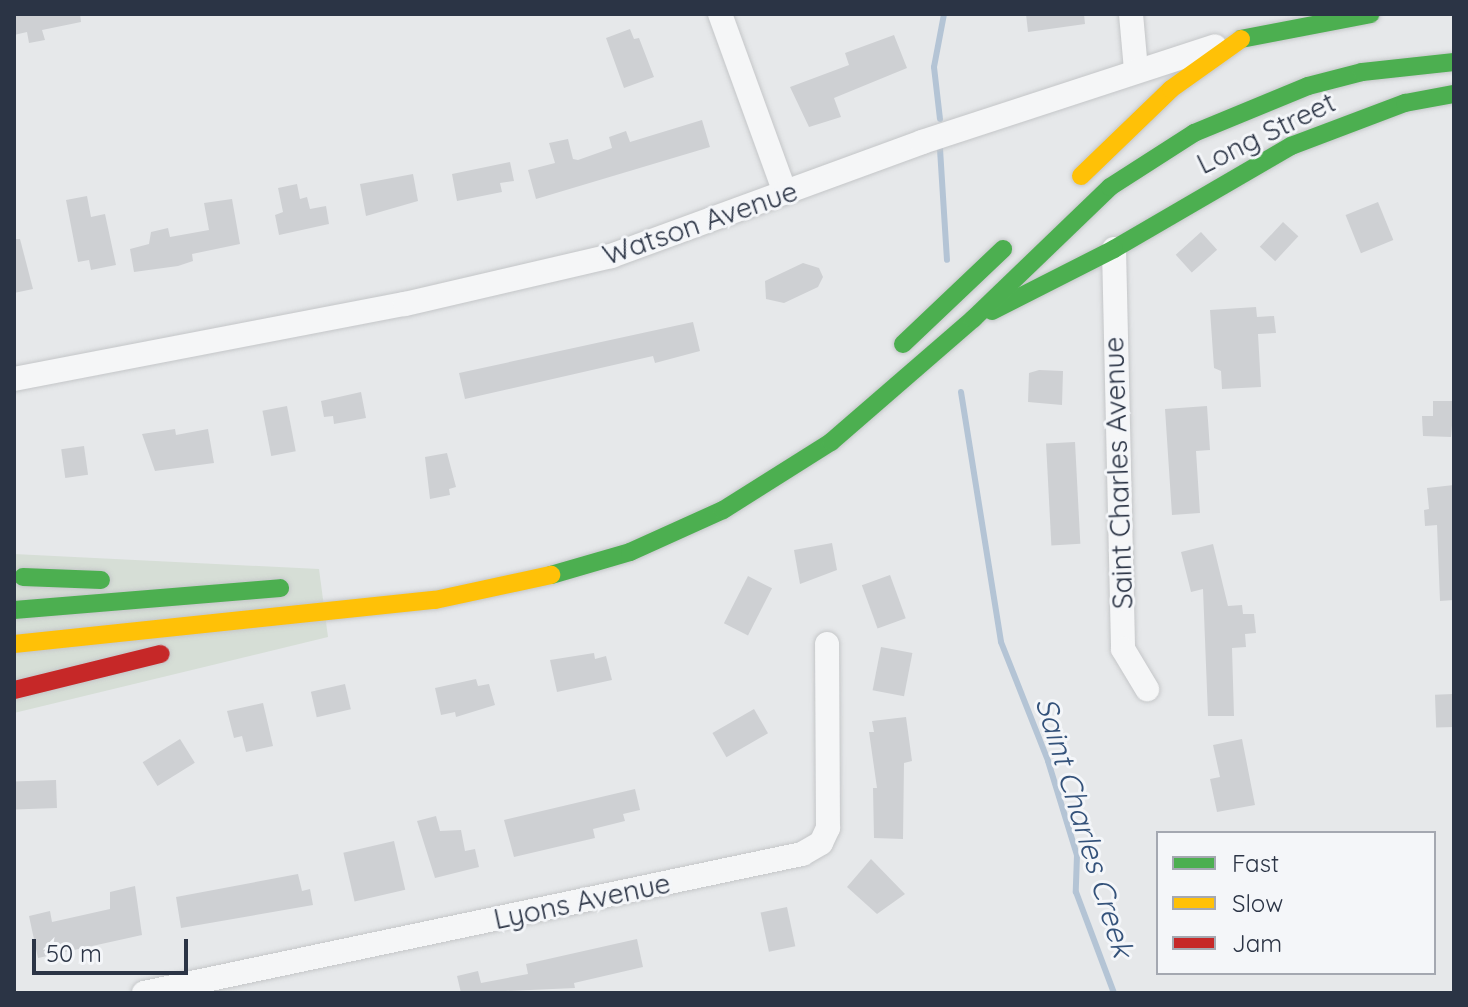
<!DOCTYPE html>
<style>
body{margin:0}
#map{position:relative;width:1468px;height:1007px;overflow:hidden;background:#e6e8ea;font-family:Quicksand,sans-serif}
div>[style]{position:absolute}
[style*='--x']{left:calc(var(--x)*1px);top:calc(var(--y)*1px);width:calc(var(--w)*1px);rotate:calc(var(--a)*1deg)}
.green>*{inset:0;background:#d6ded6}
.stream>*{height:6px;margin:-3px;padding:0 3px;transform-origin:3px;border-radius:3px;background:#b4c4d5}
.building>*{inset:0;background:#ced0d3;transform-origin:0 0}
.roads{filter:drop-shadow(0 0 2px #c4c6c8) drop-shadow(0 0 2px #c4c6c8)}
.street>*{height:24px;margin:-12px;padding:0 12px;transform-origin:12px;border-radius:12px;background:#f5f6f7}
.fast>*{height:18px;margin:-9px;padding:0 9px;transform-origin:9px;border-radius:9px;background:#4caf50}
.slow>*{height:18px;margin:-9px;padding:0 9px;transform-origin:9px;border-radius:9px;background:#ffc107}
.jam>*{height:18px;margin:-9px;padding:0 9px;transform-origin:9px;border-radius:9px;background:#c62828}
span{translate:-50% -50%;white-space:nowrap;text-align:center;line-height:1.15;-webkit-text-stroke:6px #f4f6f9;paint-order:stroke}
.street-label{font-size:28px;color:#2b3445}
.water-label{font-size:30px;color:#34527a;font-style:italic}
.frame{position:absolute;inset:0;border:16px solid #2b3445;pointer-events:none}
.legend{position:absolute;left:1156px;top:831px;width:280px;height:144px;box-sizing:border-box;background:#f4f6f9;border:2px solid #a4a8b1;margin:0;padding:10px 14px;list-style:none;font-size:24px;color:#2b3445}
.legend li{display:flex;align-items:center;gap:16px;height:40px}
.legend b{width:40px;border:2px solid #a4a8b1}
.scale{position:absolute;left:32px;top:939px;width:156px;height:36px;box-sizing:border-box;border:4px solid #2b3445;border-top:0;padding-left:10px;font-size:24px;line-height:28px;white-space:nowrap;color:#2b3445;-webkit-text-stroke:6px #f4f6f9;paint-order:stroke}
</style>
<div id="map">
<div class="green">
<div style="clip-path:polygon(14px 554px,319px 569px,328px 637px,14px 713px)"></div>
</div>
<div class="stream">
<div style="--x:940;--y:119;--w:52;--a:-96.6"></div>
<div style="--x:934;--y:67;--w:54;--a:-79.3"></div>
<div style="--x:940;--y:149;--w:111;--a:86.4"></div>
<div style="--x:961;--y:392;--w:253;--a:80.9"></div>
<div style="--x:1001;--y:642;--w:128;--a:68.4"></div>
<div style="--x:1048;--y:761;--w:98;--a:72.9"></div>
<div style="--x:1077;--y:855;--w:37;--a:92"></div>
<div style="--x:1076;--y:892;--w:108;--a:69.4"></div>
</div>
<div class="building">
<div style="clip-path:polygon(14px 14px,80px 14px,81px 22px,42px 30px,45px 40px,29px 43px,27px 32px,14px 35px)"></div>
<div style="clip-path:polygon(1026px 14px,1084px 14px,1085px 24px,1028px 32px)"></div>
<div style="clip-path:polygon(630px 29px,634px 39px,639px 38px,654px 77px,624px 88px,606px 38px)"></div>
<div style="clip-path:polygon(894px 35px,907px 68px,834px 98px,841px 117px,809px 127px,790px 87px,849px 65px,845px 53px)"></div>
<div style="clip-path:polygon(702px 120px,710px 147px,536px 199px,528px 170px,555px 163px,549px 143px,568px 139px,573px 159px,578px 160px,612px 148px,609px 137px,626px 131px,630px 142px)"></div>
<div style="clip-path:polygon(510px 162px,514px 181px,500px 183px,502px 192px,457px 201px,452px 174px)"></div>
<div style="clip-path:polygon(413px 174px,418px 201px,366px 216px,360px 184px)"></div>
<div style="clip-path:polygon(297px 184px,300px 199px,307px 197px,310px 209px,326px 206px,329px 224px,279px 235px,275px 215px,283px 212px,278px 188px)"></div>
<div style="clip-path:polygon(87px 196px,91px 217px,105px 214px,116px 265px,91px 270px,89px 260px,78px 262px,66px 200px)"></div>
<div style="clip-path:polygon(232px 199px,240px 244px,192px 254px,193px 261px,178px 266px,134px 272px,130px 249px,149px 244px,151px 232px,168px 228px,170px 237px,209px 230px,204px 203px)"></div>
<div style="left:1378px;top:202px;width:41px;height:35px;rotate:68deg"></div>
<div style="left:1283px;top:222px;width:21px;height:34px;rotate:43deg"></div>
<div style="left:1201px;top:232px;width:24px;height:34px;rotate:48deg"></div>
<div style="clip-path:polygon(14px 239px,20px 239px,33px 289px,14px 293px)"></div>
<div style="clip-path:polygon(803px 263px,819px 268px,823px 277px,818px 287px,784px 303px,766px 299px,765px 281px)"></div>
<div style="clip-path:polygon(1256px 307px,1257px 317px,1274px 316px,1276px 333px,1258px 334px,1261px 387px,1222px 389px,1221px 371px,1214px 368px,1210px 310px)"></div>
<div style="clip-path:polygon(693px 322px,700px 351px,655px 363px,653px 356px,465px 399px,459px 373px)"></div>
<div style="clip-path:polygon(1039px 370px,1063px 371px,1062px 405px,1028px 402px,1029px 373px)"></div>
<div style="clip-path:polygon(361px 392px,366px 418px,334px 424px,333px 416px,324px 417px,321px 401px)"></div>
<div style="clip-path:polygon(1433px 401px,1454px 401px,1451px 437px,1423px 436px,1422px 416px,1433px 416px)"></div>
<div style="left:287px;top:406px;width:46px;height:25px;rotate:79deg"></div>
<div style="clip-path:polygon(1207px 406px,1210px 450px,1196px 451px,1200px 513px,1172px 515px,1165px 409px)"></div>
<div style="clip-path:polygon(175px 429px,176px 435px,208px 429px,214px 463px,155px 471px,142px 434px)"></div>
<div style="left:1075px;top:442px;width:102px;height:29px;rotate:87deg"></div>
<div style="left:84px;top:446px;width:29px;height:23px;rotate:82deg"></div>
<div style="clip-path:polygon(447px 453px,456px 487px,449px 489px,450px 495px,430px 499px,425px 457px)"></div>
<div style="clip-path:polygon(1454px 485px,1454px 600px,1440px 601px,1437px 525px,1425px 526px,1424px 510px,1429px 509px,1427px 488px)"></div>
<div style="clip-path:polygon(832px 543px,837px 570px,800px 584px,794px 550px)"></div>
<div style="clip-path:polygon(1213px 544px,1228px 606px,1242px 605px,1243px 614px,1254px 614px,1256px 633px,1245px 634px,1246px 647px,1232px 648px,1234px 716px,1208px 716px,1203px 589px,1191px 592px,1181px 552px)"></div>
<div style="left:890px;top:575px;width:46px;height:30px;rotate:70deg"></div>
<div style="left:748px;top:576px;width:27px;height:53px;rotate:27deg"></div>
<div style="left:881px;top:647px;width:32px;height:44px;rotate:11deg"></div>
<div style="clip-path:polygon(594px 653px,595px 659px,606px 656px,612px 680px,557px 692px,550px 660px)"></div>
<div style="clip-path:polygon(476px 679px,478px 686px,489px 684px,495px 705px,456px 717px,455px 712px,441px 715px,435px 688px)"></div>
<div style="left:345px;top:684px;width:26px;height:35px;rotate:77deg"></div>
<div style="left:1453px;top:694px;width:33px;height:18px;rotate:88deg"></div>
<div style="clip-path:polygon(263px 703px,273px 746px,246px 752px,242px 736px,234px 738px,227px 711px)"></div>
<div style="left:754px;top:709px;width:28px;height:48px;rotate:60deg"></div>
<div style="clip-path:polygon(906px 717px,912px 761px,904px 763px,903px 839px,874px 838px,873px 788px,877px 788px,869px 732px,874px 732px,872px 721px)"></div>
<div style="left:180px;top:739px;width:28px;height:44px;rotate:58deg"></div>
<div style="clip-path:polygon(1242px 739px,1255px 805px,1217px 812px,1210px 779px,1220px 777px,1213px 745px)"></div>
<div style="left:56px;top:780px;width:28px;height:42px;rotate:88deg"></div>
<div style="clip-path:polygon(635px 789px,640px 810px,623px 814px,625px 821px,593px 829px,595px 838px,514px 857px,504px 820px)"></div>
<div style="clip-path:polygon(436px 816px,440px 831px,461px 830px,465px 851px,475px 849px,479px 867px,435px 878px,417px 821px)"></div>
<div style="left:394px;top:841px;width:50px;height:52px;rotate:77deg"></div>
<div style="clip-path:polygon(871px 859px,905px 894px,877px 914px,847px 887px)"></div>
<div style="clip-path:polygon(298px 874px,302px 891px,310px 889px,313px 905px,181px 928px,176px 897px)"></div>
<div style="clip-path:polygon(135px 886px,142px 935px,38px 958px,29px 916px,50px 911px,52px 922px,110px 909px,110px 892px)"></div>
<div style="left:787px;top:907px;width:40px;height:27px;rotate:78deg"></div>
<div style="clip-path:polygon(637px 939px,643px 967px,574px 983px,575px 988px,461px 993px,457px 976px,478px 971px,481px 983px,528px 974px,526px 964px)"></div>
</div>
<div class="roads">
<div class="street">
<div style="--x:720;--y:14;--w:190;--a:70"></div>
<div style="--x:1131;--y:14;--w:56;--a:84.9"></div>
<div style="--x:1114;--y:249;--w:400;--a:88.7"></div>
<div style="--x:1123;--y:649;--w:47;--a:59"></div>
<div style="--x:14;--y:379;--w:398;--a:-10.9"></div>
<div style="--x:405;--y:304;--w:212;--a:-13.1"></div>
<div style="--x:611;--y:256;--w:331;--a:-20.1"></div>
<div style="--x:922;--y:142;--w:308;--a:-18.1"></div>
<div style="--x:144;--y:993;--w:673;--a:-11.93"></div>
<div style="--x:802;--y:854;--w:22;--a:-30"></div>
<div style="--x:821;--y:843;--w:17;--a:-65"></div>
<div style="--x:828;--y:828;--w:184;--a:-90.3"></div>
</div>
<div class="fast">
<div style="--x:1241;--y:39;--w:132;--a:-10.9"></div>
<div style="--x:1114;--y:249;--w:205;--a:-30.2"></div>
<div style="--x:1291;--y:146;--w:122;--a:-20.7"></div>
<div style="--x:1405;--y:103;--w:50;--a:-10.4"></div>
<div style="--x:992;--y:311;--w:137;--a:-26.9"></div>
<div style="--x:903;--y:344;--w:138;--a:-43.5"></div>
<div style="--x:551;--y:575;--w:82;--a:-16.2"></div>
<div style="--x:630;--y:552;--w:102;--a:-24.3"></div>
<div style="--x:723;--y:510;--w:128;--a:-32.2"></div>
<div style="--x:831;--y:442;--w:188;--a:-40.9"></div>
<div style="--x:973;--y:319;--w:190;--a:-43.9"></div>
<div style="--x:1110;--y:187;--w:100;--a:-32.7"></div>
<div style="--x:1194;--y:133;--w:123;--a:-22.4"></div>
<div style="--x:1308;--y:86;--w:56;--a:-14.5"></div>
<div style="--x:1362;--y:72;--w:93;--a:-6.2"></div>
<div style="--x:23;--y:577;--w:78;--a:2.2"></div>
<div style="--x:14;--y:610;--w:267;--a:-4.7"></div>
</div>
<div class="slow">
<div style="--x:1081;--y:176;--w:125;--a:-44"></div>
<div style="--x:1171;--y:89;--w:86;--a:-35.5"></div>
<div style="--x:14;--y:644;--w:423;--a:-6"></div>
<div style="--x:435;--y:600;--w:119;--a:-12.2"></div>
</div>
<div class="jam">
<div style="--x:14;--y:690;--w:151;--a:-13.8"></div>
</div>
</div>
<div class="street-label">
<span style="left:1266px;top:133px;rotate:-26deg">Long Street</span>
<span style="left:700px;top:223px;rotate:-19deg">Watson Avenue</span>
<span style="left:1118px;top:473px;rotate:-92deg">Saint Charles Avenue</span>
<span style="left:582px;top:901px;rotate:-12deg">Lyons Avenue</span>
</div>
<div class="water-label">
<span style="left:1085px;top:827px;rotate:73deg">Saint Charles Creek</span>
</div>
<div class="frame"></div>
<ul class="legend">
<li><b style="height:10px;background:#4caf50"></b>Fast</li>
<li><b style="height:10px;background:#ffc107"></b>Slow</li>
<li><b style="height:10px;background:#c62828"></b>Jam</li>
</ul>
<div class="scale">50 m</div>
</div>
